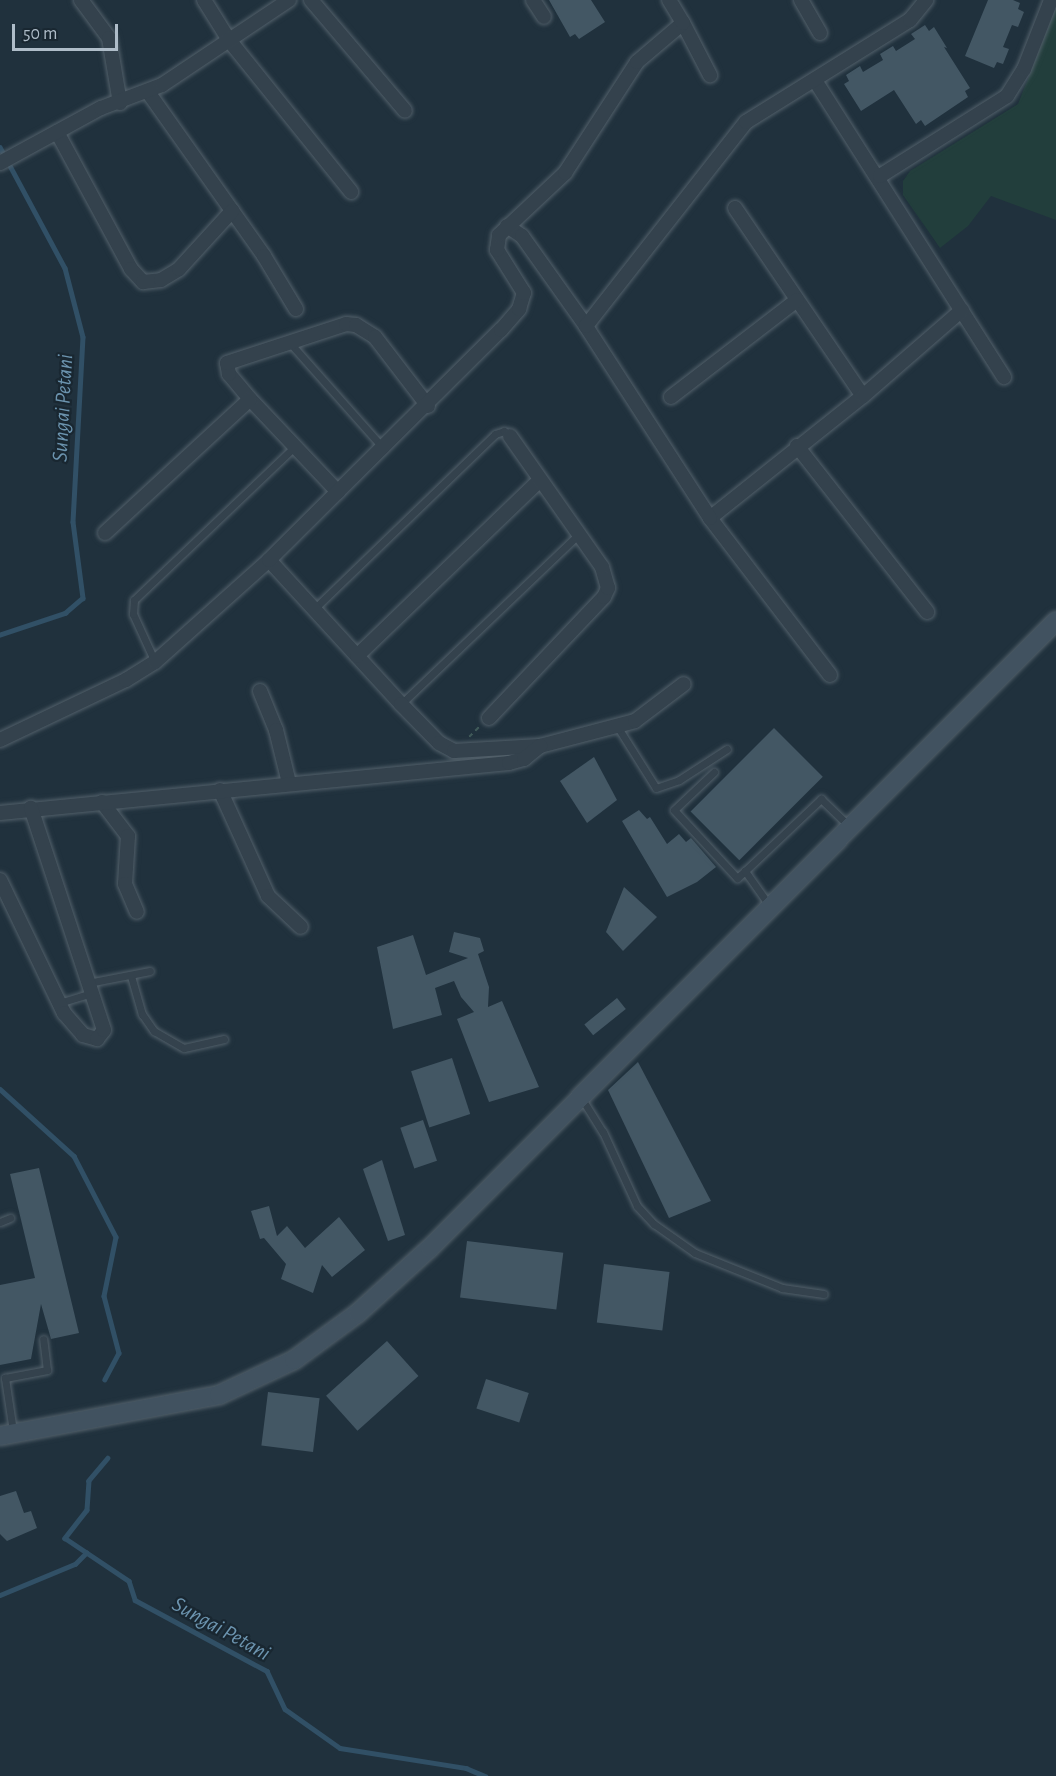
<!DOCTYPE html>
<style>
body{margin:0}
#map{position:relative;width:1056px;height:1776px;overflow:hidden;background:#20313d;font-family:"Alegreya Sans",sans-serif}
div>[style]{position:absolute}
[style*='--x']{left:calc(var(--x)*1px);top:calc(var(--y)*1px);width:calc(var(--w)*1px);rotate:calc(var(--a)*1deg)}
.green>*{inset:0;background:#223e3c}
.stream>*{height:4.5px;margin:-2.25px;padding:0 2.25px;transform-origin:2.25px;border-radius:2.25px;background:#315066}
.building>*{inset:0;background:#435764;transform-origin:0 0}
.path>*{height:2px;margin-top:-1px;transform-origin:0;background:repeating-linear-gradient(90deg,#405a59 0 4.5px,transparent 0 9px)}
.roads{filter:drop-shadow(0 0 2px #52606a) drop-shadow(0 0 2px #52606a)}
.service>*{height:7px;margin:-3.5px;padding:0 3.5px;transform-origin:3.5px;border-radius:3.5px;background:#34424d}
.minor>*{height:14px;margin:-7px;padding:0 7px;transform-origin:7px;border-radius:7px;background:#34424d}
.secondary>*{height:18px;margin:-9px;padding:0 9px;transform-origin:9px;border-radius:9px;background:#415260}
span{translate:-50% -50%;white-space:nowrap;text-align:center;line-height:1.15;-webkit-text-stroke:4.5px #192731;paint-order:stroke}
.water-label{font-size:22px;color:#6c94af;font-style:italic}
.scale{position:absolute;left:12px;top:24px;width:106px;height:27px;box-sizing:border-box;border:3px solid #afbdc9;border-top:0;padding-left:8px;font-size:18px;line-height:21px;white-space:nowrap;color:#afbdc9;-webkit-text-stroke:4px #192731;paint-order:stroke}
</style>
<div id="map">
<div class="green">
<div style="clip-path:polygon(1056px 8px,1056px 220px,991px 196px,968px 226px,940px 248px,903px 195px,903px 181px,910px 171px,1018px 104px)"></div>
</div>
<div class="stream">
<div style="--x:0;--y:147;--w:137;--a:61.8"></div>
<div style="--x:65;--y:268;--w:71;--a:75.4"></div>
<div style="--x:83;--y:337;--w:185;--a:93.1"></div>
<div style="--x:73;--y:522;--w:77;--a:82.5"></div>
<div style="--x:83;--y:598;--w:23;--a:139"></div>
<div style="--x:66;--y:613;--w:70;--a:161.6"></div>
<div style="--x:0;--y:1089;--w:100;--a:42.2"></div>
<div style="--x:74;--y:1156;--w:91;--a:62.6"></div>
<div style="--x:116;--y:1237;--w:60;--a:101.5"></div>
<div style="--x:104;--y:1296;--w:59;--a:75.3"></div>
<div style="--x:119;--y:1353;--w:30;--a:118"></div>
<div style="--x:108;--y:1458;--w:30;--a:130"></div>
<div style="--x:89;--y:1481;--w:29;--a:94"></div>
<div style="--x:87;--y:1510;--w:36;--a:128"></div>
<div style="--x:65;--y:1538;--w:77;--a:33.9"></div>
<div style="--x:129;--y:1581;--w:20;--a:72"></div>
<div style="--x:135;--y:1600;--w:150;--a:28.3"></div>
<div style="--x:267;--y:1671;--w:42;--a:64.7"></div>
<div style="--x:285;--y:1709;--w:67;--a:35.3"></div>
<div style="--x:340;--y:1748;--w:128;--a:9"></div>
<div style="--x:466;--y:1768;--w:21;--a:23"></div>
<div style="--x:0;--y:1595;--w:81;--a:-22.5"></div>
<div style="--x:75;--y:1564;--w:16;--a:-45"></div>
</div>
<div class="building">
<div style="clip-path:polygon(549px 0,591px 0,605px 22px,579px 39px,575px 34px,570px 37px)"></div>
<div style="clip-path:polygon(988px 0,1013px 0,1020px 3px,1018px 9px,1024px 12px,1018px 27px,1012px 25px,1003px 47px,1009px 49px,1003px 64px,997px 62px,994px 68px,965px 56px)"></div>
<div style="clip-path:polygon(925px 25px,929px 31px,934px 27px,947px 48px,944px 47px,970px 88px,965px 91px,968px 97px,925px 126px,921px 120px,916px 124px,894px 90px,861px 111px,844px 84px,849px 81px,846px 75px,860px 66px,863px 72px,883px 60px,880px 54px,893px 46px,896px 51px,915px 39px,911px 34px)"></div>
<div style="left:774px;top:728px;width:69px;height:118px;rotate:45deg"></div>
<div style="clip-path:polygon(594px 757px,617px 800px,587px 823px,560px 781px)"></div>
<div style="clip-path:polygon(639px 810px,647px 819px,650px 817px,667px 844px,679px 834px,686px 842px,691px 838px,716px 867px,697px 882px,667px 897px,622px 821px)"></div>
<div style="clip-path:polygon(624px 887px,657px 917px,623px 951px,606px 932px)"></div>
<div style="clip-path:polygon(454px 932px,480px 938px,484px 951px,478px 954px,489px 987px,488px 1007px,502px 1001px,539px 1087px,489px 1102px,457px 1019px,474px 1012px,461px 997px,454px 981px,435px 988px,442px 1015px,393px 1029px,377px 947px,413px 935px,426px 975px,468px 958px,449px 952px)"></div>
<div style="left:617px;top:998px;width:14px;height:42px;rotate:51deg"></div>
<div style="left:452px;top:1058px;width:59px;height:43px;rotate:72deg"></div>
<div style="clip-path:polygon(638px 1062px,711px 1201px,669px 1218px,608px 1090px)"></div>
<div style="left:423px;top:1120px;width:43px;height:24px;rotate:71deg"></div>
<div style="clip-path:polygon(382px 1160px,405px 1235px,388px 1241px,363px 1169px)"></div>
<div style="clip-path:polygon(39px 1168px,79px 1333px,51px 1339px,41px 1304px,31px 1359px,0 1365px,0 1285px,35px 1278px,10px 1174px)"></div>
<div style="clip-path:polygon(269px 1206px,277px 1236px,287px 1226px,305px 1248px,339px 1217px,365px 1250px,332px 1277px,322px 1265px,313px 1293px,281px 1279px,286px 1264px,264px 1238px,260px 1239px,251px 1211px)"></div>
<div style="left:467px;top:1241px;width:97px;height:57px;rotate:7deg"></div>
<div style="left:604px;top:1264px;width:66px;height:59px;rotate:7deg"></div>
<div style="left:387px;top:1341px;width:47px;height:82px;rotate:48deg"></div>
<div style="left:486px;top:1379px;width:45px;height:31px;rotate:18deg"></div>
<div style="left:268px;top:1392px;width:52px;height:54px;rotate:7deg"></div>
<div style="clip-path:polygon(16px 1491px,24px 1513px,31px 1511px,37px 1528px,7px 1541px,0 1534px,0 1496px)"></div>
</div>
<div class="path">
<div style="--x:469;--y:737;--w:16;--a:-45"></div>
</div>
<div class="roads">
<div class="service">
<div style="--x:290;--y:343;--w:142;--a:48.4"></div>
<div style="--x:313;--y:610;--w:253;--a:-44"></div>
<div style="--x:495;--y:434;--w:9;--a:-18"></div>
<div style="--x:504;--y:431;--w:8;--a:40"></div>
<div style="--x:155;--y:662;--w:53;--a:-114.6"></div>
<div style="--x:133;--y:614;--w:14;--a:-86"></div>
<div style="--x:134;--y:600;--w:223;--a:-43.7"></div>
<div style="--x:401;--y:704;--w:245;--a:-43.7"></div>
<div style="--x:617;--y:726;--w:73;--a:57.8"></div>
<div style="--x:656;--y:788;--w:24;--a:-19"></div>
<div style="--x:679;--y:780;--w:57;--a:-32.9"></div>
<div style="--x:714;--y:772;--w:55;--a:136.5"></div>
<div style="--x:674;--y:810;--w:93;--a:47.2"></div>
<div style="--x:737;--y:878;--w:11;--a:-41"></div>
<div style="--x:769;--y:905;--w:42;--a:-125.2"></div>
<div style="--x:745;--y:871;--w:105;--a:-43.5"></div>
<div style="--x:821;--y:799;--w:40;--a:44"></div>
<div style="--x:131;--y:976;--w:40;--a:74"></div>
<div style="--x:142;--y:1014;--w:21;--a:55"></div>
<div style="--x:154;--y:1031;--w:34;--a:30"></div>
<div style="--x:184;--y:1048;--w:41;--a:-12.7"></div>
<div style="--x:88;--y:983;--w:63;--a:-11"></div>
<div style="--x:59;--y:1003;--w:34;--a:-17"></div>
<div style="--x:582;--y:1099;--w:39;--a:58"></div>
<div style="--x:603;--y:1132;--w:81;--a:65.3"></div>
<div style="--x:637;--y:1206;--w:25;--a:47"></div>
<div style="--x:654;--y:1224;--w:50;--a:35.3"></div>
<div style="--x:695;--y:1253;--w:94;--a:21.9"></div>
<div style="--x:782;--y:1288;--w:42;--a:8.1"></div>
<div style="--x:0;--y:1222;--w:11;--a:-22"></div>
<div style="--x:13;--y:1431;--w:54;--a:-98.6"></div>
<div style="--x:5;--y:1378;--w:43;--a:-10.8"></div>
<div style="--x:47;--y:1370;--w:31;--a:-97"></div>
</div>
<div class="minor">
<div style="--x:81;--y:0;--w:47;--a:53.6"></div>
<div style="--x:109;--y:38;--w:66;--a:80.4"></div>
<div style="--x:204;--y:0;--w:47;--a:58"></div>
<div style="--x:229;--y:40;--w:195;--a:51.2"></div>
<div style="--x:311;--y:0;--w:145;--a:49.7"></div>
<div style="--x:533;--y:0;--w:20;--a:57"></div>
<div style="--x:801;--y:0;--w:38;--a:60"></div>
<div style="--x:683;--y:23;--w:59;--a:62.6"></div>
<div style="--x:816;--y:82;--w:350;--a:57.5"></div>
<div style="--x:148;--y:92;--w:201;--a:54.7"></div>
<div style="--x:264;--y:256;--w:62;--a:58.9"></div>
<div style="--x:57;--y:132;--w:156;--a:61.6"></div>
<div style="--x:131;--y:269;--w:18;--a:47"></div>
<div style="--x:143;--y:282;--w:18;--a:-6"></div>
<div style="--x:161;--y:280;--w:21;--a:-31"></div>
<div style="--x:179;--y:269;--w:79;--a:-47.6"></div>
<div style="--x:0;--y:163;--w:115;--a:-28.6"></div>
<div style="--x:101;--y:108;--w:65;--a:-20.7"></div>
<div style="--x:162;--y:85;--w:153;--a:-33.8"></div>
<div style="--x:880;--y:176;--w:150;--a:-32.2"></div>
<div style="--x:1007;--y:96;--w:32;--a:-58"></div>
<div style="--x:1024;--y:69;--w:74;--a:-68.6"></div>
<div style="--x:735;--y:208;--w:227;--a:55.8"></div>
<div style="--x:507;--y:226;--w:18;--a:34"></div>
<div style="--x:522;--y:236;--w:110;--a:54.6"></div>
<div style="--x:671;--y:397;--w:159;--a:-37.6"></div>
<div style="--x:797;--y:446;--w:211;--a:51.9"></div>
<div style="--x:338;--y:492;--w:128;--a:-133.4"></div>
<div style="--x:250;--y:399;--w:33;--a:-130"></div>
<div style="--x:229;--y:374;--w:11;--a:-100"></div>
<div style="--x:227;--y:363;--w:125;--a:-18.1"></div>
<div style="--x:346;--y:324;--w:10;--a:6"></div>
<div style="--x:356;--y:325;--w:22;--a:32"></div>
<div style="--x:375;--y:337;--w:87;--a:52.5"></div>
<div style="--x:710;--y:518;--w:196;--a:-38.6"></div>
<div style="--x:863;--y:396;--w:131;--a:-41"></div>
<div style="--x:105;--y:533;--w:197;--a:-42.7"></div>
<div style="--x:269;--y:560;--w:195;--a:47.5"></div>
<div style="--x:401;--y:704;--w:54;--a:45.7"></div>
<div style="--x:439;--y:743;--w:17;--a:28"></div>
<div style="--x:454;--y:751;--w:86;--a:-3.3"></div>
<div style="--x:540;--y:746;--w:98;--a:-14.7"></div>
<div style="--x:635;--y:721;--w:61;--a:-37.1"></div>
<div style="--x:357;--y:656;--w:254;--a:-43.9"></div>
<div style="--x:830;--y:675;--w:198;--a:-127.4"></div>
<div style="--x:710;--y:518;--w:229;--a:-122.9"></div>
<div style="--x:586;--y:326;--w:259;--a:-51.9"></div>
<div style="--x:746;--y:122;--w:193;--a:-31.9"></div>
<div style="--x:910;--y:20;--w:26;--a:-51"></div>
<div style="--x:260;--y:691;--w:42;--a:67.7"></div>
<div style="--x:276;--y:730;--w:55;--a:76.2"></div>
<div style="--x:489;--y:718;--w:167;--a:-46.5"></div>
<div style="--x:604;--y:597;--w:10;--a:-66"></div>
<div style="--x:608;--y:588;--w:22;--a:-106"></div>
<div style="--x:602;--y:567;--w:160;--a:-125.1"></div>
<div style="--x:0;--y:740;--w:140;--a:-25.5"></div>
<div style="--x:126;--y:680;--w:34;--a:-32"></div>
<div style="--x:155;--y:662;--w:153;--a:-41.8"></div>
<div style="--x:269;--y:560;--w:327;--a:-44.8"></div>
<div style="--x:501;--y:330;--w:28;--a:-49"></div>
<div style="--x:519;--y:309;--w:17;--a:-73"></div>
<div style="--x:524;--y:293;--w:51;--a:-122.1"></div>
<div style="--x:497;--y:250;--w:15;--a:-82"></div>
<div style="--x:499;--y:235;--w:91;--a:-43.2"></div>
<div style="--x:565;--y:173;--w:132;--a:-57"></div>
<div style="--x:637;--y:62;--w:60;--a:-40.3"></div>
<div style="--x:683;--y:23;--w:27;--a:-121"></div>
<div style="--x:220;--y:790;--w:116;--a:65.6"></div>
<div style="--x:268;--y:896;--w:45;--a:43.2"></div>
<div style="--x:102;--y:802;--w:43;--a:52.6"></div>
<div style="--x:128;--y:836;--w:48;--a:93.6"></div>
<div style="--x:125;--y:884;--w:30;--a:67"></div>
<div style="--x:0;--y:813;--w:511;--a:-5.61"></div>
<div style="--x:509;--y:763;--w:16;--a:-15"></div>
<div style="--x:524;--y:759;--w:21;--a:-39"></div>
<div style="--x:0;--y:880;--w:148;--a:64.3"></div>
<div style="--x:64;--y:1013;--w:29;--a:49"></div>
<div style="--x:83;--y:1035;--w:15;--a:16"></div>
<div style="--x:97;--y:1039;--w:11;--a:-52"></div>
<div style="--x:104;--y:1030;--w:234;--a:-108.2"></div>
</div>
<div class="secondary">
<div style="--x:0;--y:1436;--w:223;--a:-10.6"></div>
<div style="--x:219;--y:1395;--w:83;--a:-25"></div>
<div style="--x:294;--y:1360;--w:79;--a:-36.3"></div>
<div style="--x:358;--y:1313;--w:97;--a:-42.1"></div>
<div style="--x:430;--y:1248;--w:886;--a:-45.05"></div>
</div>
</div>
<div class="water-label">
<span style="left:63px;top:408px;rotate:-87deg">Sungai Petani</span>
<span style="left:221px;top:1629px;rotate:29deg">Sungai Petani</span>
</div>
<div class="scale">50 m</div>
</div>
